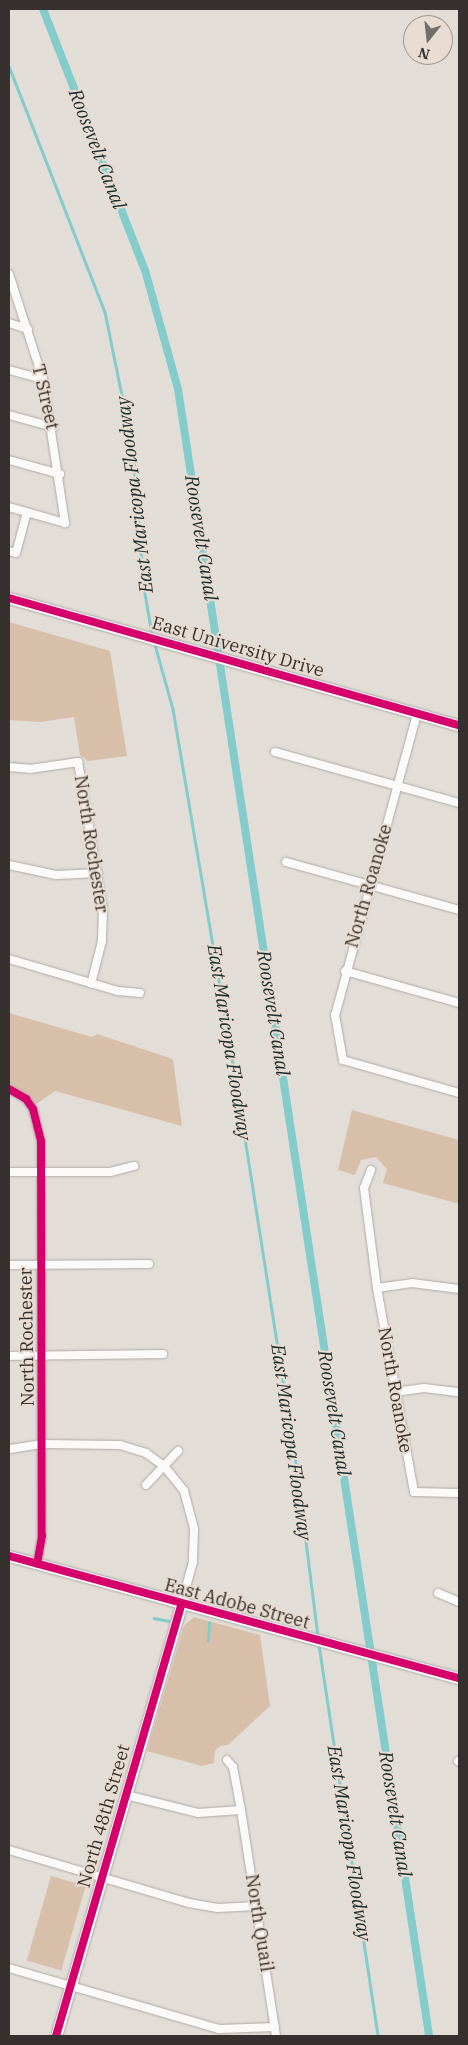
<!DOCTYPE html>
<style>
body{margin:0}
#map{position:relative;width:468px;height:2045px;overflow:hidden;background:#e3ddd7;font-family:"IBM Plex Serif",serif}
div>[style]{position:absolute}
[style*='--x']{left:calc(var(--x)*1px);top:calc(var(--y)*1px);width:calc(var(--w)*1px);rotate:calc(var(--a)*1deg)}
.green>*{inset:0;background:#d7bfaa;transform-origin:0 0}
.stream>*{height:2.5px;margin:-1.25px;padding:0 1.25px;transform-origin:1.25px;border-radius:1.25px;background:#84cccc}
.canal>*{height:8px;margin:-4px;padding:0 4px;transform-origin:4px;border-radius:4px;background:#84cccc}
.roads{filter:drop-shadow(0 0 1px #afaaa6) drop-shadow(0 0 1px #afaaa6)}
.street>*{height:8px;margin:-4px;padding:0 4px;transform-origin:4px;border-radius:4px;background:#fbfaf9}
.secondary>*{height:11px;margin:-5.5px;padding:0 5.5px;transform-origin:5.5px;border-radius:5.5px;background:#fbfaf9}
.cycleway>*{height:8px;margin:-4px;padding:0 4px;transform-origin:4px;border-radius:4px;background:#d6006c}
span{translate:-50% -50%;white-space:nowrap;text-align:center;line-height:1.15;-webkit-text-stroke:4px #e8dcd2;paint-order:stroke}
.street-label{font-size:18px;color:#36312e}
.water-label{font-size:19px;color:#1a2d2d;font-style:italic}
.frame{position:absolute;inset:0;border:10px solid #36312e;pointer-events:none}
.north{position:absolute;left:403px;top:15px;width:50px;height:50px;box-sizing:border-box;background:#e8dcd2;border:1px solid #a19890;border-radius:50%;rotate:196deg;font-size:14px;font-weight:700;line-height:20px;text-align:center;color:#36312e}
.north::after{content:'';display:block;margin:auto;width:18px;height:22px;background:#736d69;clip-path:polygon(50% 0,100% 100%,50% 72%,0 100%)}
</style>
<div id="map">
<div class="green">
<div style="clip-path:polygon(9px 622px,110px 651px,127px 756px,88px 761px,80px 755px,74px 717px,40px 722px,9px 720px)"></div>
<div style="clip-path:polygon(9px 1013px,92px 1037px,97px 1034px,173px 1059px,182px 1126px,55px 1091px,35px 1105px,9px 1082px)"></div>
<div style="clip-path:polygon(352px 1110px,459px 1140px,459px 1204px,383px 1183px,387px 1169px,376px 1157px,361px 1160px,355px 1175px,338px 1170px)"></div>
<div style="clip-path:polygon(194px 1617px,260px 1635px,270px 1706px,228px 1745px,220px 1746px,215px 1751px,214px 1763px,202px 1766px,147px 1751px,184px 1626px)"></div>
<div style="left:51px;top:1876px;width:36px;height:88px;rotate:16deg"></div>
</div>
<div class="stream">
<div style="--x:9;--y:66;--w:264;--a:68.7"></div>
<div style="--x:105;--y:312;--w:141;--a:78.5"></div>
<div style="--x:133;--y:450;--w:138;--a:85.4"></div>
<div style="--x:144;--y:588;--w:47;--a:80.1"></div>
<div style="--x:154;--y:641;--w:71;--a:74.4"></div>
<div style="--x:173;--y:709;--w:370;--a:80.4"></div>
<div style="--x:235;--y:1074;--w:409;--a:81.1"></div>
<div style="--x:298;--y:1478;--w:160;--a:82.8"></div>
<div style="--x:154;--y:1618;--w:15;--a:11"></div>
<div style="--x:208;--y:1641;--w:18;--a:-87"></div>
<div style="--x:319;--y:1645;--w:395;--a:81.4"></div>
</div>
<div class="canal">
<div style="--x:43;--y:9;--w:280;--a:68.7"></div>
<div style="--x:145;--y:270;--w:123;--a:74.5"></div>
<div style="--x:178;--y:389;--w:1666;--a:81.33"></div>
</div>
<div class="roads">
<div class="street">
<div style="--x:9;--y:274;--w:110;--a:72.1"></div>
<div style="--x:43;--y:379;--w:146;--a:81.3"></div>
<div style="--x:65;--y:523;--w:58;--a:-164.1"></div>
<div style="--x:9;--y:323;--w:20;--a:18"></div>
<div style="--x:9;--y:370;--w:35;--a:15"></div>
<div style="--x:9;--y:415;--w:46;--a:15.3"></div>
<div style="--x:9;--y:460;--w:53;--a:15.4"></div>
<div style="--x:9;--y:551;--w:7;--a:16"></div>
<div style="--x:16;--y:553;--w:42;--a:-75"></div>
<div style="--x:417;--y:714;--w:312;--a:105.2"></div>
<div style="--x:335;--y:1015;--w:46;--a:79.9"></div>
<div style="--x:343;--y:1060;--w:121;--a:15.9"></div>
<div style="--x:275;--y:752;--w:191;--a:15.5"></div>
<div style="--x:9;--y:767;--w:21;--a:5"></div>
<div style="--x:30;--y:769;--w:49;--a:-8.3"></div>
<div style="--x:78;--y:762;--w:150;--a:80.4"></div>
<div style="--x:103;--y:910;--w:31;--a:92"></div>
<div style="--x:102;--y:941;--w:44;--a:104.3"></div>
<div style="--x:286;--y:862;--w:180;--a:15.5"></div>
<div style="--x:9;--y:865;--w:48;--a:12"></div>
<div style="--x:56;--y:875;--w:42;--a:-2.7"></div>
<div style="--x:9;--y:959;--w:114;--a:16.4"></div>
<div style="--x:118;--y:991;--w:22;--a:5"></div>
<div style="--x:345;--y:971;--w:118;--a:15.7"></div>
<div style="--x:9;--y:1089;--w:20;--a:30"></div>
<div style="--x:26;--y:1099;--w:12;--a:55"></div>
<div style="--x:33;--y:1109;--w:33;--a:76"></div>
<div style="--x:41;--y:1141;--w:395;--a:89.9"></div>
<div style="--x:42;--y:1536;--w:28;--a:100"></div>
<div style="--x:371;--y:1170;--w:19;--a:111"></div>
<div style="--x:364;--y:1188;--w:101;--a:82.6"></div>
<div style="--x:377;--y:1288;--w:207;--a:79.7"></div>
<div style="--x:414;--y:1492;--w:45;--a:1.3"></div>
<div style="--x:9;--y:1172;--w:101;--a:0"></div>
<div style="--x:110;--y:1172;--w:25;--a:-14"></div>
<div style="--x:9;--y:1265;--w:140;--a:-0.4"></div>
<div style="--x:377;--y:1288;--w:35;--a:-8"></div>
<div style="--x:412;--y:1283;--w:47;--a:7.3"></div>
<div style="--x:9;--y:1356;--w:154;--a:-0.7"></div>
<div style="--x:395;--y:1392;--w:29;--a:-8"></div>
<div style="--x:424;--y:1388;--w:35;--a:7"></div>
<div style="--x:10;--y:1449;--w:33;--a:-9"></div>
<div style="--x:43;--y:1444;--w:77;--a:0.7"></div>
<div style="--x:120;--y:1445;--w:27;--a:17"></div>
<div style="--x:146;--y:1453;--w:22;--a:36"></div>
<div style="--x:164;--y:1466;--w:32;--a:51"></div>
<div style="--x:184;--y:1491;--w:39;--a:75"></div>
<div style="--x:194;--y:1529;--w:33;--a:92"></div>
<div style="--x:193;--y:1562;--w:45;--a:105.6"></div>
<div style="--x:146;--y:1485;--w:47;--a:-46.7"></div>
<div style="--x:438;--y:1593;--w:23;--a:23"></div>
<div style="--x:227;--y:1760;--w:9;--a:49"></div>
<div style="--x:233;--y:1767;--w:44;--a:79.5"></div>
<div style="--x:241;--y:1810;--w:229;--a:81.2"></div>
<div style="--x:458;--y:1761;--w:1;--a:45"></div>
<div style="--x:126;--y:1795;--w:74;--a:14"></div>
<div style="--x:198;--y:1813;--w:43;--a:-4"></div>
<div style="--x:9;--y:1850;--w:188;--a:16.4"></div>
<div style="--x:189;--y:1903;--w:29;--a:10"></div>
<div style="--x:218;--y:1908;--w:38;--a:-3"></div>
<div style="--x:9;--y:1968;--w:219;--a:16.2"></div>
<div style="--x:219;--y:2029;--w:56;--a:-2"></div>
</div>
<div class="secondary">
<div style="--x:9;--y:598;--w:468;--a:15.8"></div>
<div style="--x:9;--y:1556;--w:466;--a:15.2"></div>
<div style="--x:56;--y:2036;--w:449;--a:-73.8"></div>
</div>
</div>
<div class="cycleway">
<div style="--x:9;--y:598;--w:468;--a:15.8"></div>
<div style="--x:9;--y:1089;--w:20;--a:30"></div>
<div style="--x:26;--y:1099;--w:12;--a:55"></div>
<div style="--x:33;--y:1109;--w:33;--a:76"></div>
<div style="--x:41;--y:1141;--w:395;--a:89.9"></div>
<div style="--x:42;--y:1536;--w:28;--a:100"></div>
<div style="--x:9;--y:1556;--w:466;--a:15.2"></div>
<div style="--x:56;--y:2036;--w:449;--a:-73.8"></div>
</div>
<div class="street-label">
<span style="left:45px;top:397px;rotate:77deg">T Street</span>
<span style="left:238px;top:647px;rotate:16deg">East University Drive</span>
<span style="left:91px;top:844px;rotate:81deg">North Rochester</span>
<span style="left:369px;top:886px;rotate:-74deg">North Roanoke</span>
<span style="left:27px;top:1337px;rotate:-91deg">North Rochester</span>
<span style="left:395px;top:1390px;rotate:80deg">North Roanoke</span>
<span style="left:237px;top:1604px;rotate:15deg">East Adobe Street</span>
<span style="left:104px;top:1816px;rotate:-74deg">North 48th Street</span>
<span style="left:259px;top:1923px;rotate:81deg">North Quail</span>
</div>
<div class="water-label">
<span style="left:97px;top:149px;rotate:69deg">Roosevelt Canal</span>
<span style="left:135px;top:495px;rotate:-97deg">East Maricopa Floodway</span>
<span style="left:201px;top:538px;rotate:81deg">Roosevelt Canal</span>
<span style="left:273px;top:1013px;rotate:81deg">Roosevelt Canal</span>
<span style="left:229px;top:1042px;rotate:81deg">East Maricopa Floodway</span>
<span style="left:334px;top:1413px;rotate:81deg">Roosevelt Canal</span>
<span style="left:291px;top:1442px;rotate:82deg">East Maricopa Floodway</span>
<span style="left:395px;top:1814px;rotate:81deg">Roosevelt Canal</span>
<span style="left:349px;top:1843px;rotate:81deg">East Maricopa Floodway</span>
</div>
<div class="frame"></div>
<div class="north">N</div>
</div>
